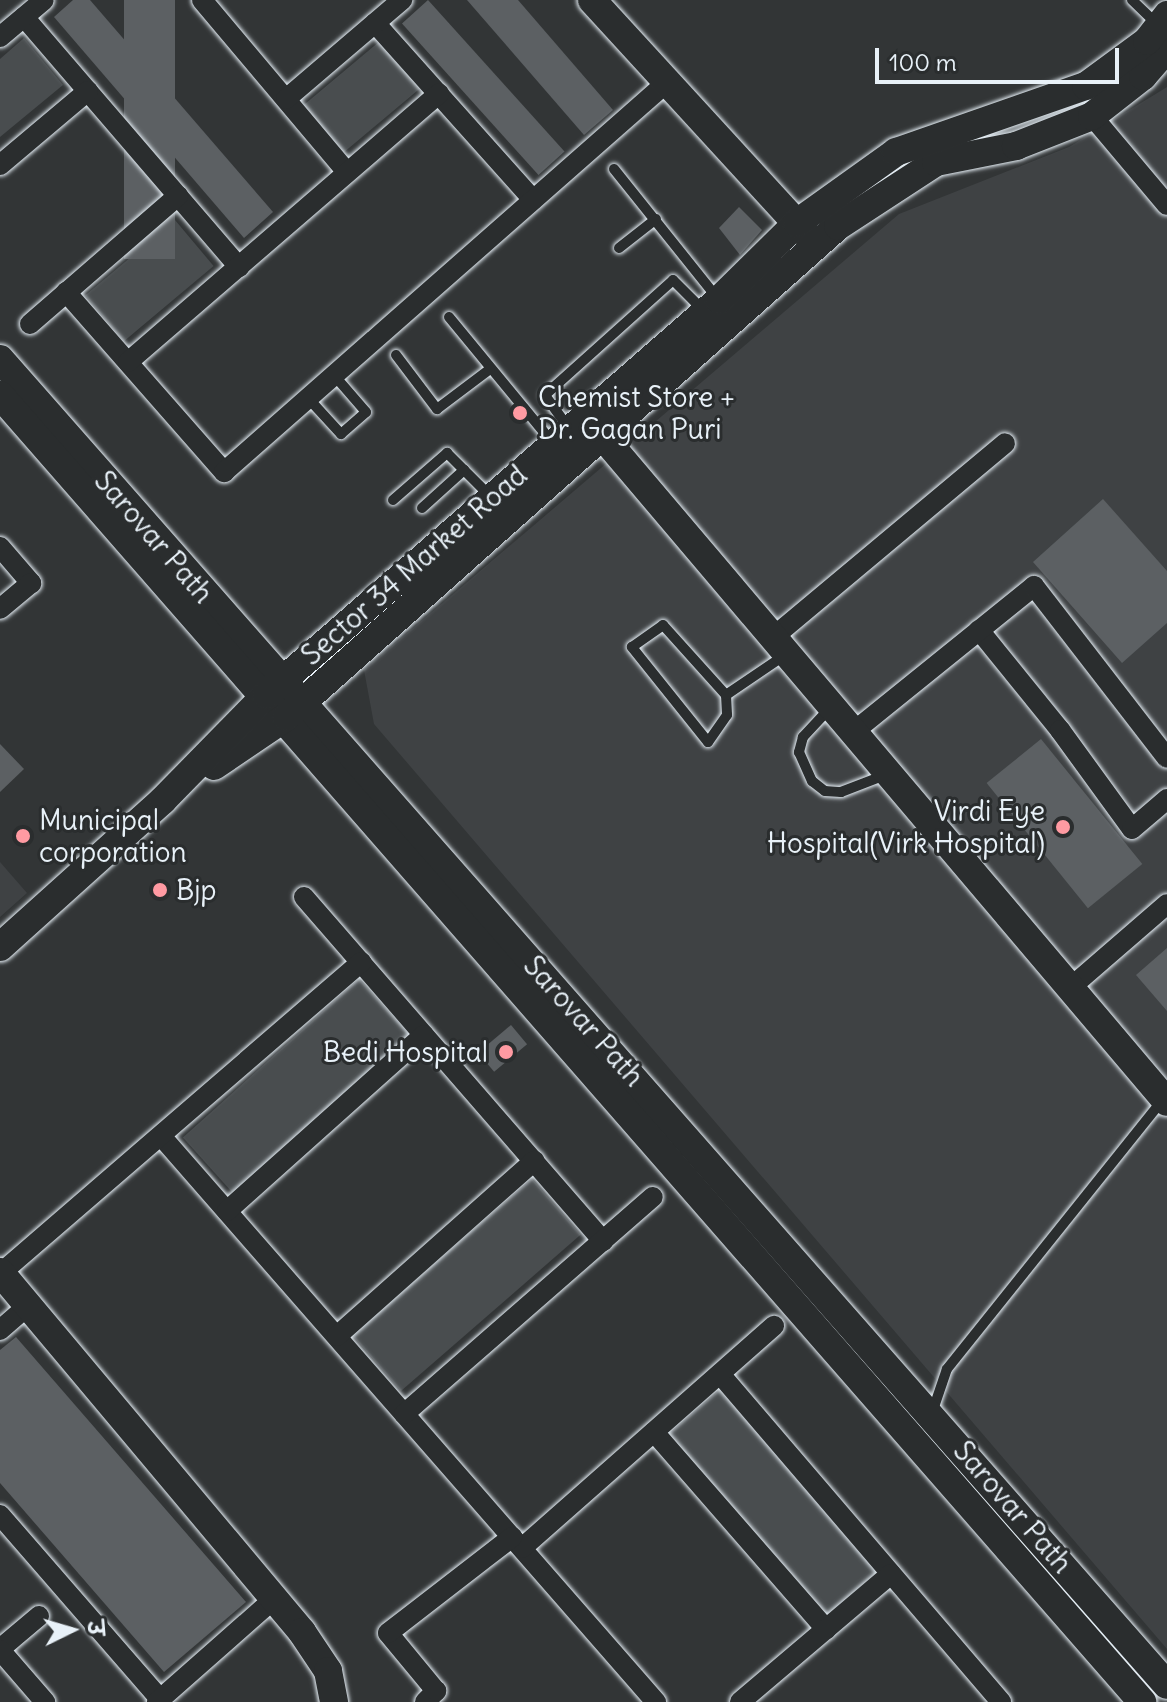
<!DOCTYPE html>
<meta charset="utf-8">
<style>
body{margin:0}
#map{position:relative;width:1167px;height:1702px;overflow:hidden;background:#323536;font-family:Delius,"Playpen Sans Deva",sans-serif}
div>[style]{position:absolute}
[style*='--x']{left:calc(var(--x)*1px);top:calc(var(--y)*1px);width:calc(var(--w)*1px);rotate:calc(var(--a)*1deg)}
.built>*{inset:0;background:#3f4244}
.green>*{inset:0;background:#494d4f;transform-origin:0 0}
.building>*{inset:0;background:#5c6063;transform-origin:0 0}
.roads{filter:drop-shadow(0 0 2px #e8f1f8) drop-shadow(0 0 2px #e8f1f8)}
.lane>*{height:10px;margin:-5px;padding:0 5px;transform-origin:5px;border-radius:5px;background:#2a2d2e}
.street>*{height:20px;margin:-10px;padding:0 10px;transform-origin:10px;border-radius:10px;background:#2a2d2e}
.secondary>*{height:28px;margin:-14px;padding:0 14px;transform-origin:14px;border-radius:14px;background:#2a2d2e}
.dots>*{width:22px;height:22px;translate:-50% -50%;box-sizing:border-box;border:4px solid #2a2d2e;border-radius:50%}
span{translate:-50% -50%;white-space:nowrap;text-align:center;line-height:1.15;-webkit-text-stroke:6px #2a2d2e;paint-order:stroke}
.poi-label{font-size:28px;color:#e8f1f8}
.left{translate:0 -50%;text-align:left}
.right{translate:-100% -50%;text-align:right}
.street-label{font-size:28px;color:#e8f1f8}
.north{position:absolute;left:32px;top:1590px;width:80px;height:80px;-webkit-text-stroke:6px #2a2d2e;paint-order:stroke;rotate:85deg;font-size:22px;font-weight:700;line-height:32px;text-align:center;color:#e8f1f8}
.north::after{content:'';display:block;margin:auto;width:28px;height:36px;background:#e8f1f8;clip-path:polygon(50% 0,100% 100%,50% 72%,0 100%)}
.scale{position:absolute;left:875px;top:48px;width:244px;height:36px;box-sizing:border-box;border:4px solid #e8f1f8;border-top:0;padding-left:10px;font-size:24px;line-height:28px;white-space:nowrap;color:#e8f1f8;-webkit-text-stroke:6px #2a2d2e;paint-order:stroke}
</style>
<div id="map">
<div class="built">
<div style="clip-path:polygon(1167px 87px,1167px 1649px,374px 724px,364px 670px,899px 214px,1069px 147px)"></div>
<div style="clip-path:polygon(0 862px,27px 893px,0 917px)"></div>
</div>
<div class="green">
<div style="clip-path:polygon(24px 38px,63px 85px,0 137px,0 59px)"></div>
<div style="left:380px;top:41px;width:62px;height:101px;rotate:50deg"></div>
<div style="left:175px;top:220px;width:60px;height:117px;rotate:50deg"></div>
<div style="left:359px;top:979px;width:75px;height:237px;rotate:48deg"></div>
<div style="left:532px;top:1179px;width:74px;height:238px;rotate:49deg"></div>
<div style="left:721px;top:1389px;width:240px;height:69px;rotate:49deg"></div>
</div>
<div class="building">
<div style="clip-path:polygon(73px 0,90px 0,273px 212px,244px 238px,54px 17px)"></div>
<div style="left:124px;top:0;width:51px;height:259px"></div>
<div style="left:428px;top:0;width:204px;height:35px;rotate:48deg"></div>
<div style="clip-path:polygon(467px 0,518px 0,613px 110px,584px 135px)"></div>
<div style="clip-path:polygon(739px 207px,762px 230px,740px 255px,719px 228px)"></div>
<div style="clip-path:polygon(1103px 499px,1167px 571px,1167px 623px,1122px 663px,1033px 562px)"></div>
<div style="left:1041px;top:739px;width:161px;height:70px;rotate:51deg"></div>
<div style="clip-path:polygon(0 744px,24px 769px,0 792px)"></div>
<div style="clip-path:polygon(1167px 948px,1167px 1011px,1136px 975px)"></div>
<div style="left:511px;top:1025px;width:25px;height:43px;rotate:50deg"></div>
<div style="clip-path:polygon(16px 1337px,246px 1602px,164px 1672px,0 1483px,0 1350px)"></div>
</div>
<div class="roads">
<div class="lane">
<div style="--x:1132;--y:0;--w:33;--a:44"></div>
<div style="--x:614;--y:169;--w:166;--a:51.3"></div>
<div style="--x:619;--y:248;--w:47;--a:-38.1"></div>
<div style="--x:449;--y:317;--w:162;--a:50.5"></div>
<div style="--x:396;--y:355;--w:68;--a:52.8"></div>
<div style="--x:437;--y:409;--w:66;--a:-37"></div>
<div style="--x:308;--y:398;--w:49;--a:47.5"></div>
<div style="--x:341;--y:434;--w:33;--a:-41"></div>
<div style="--x:366;--y:412;--w:49;--a:-130.9"></div>
<div style="--x:568;--y:427;--w:39;--a:-126"></div>
<div style="--x:545;--y:395;--w:172;--a:-41.9"></div>
<div style="--x:673;--y:280;--w:44;--a:45"></div>
<div style="--x:393;--y:500;--w:72;--a:-41"></div>
<div style="--x:447;--y:453;--w:61;--a:45"></div>
<div style="--x:422;--y:508;--w:57;--a:-42.1"></div>
<div style="--x:726;--y:695;--w:20;--a:87"></div>
<div style="--x:727;--y:715;--w:33;--a:125"></div>
<div style="--x:708;--y:742;--w:122;--a:-128.7"></div>
<div style="--x:632;--y:647;--w:38;--a:-35"></div>
<div style="--x:663;--y:625;--w:94;--a:48"></div>
<div style="--x:726;--y:695;--w:71;--a:-34.1"></div>
<div style="--x:830;--y:708;--w:40;--a:133"></div>
<div style="--x:803;--y:737;--w:16;--a:105"></div>
<div style="--x:799;--y:752;--w:32;--a:66"></div>
<div style="--x:812;--y:781;--w:16;--a:38"></div>
<div style="--x:825;--y:791;--w:16;--a:4"></div>
<div style="--x:841;--y:792;--w:47;--a:-21.1"></div>
<div style="--x:932;--y:1413;--w:46;--a:-71.2"></div>
<div style="--x:947;--y:1369;--w:346;--a:-51.3"></div>
</div>
<div class="street">
<div style="--x:202;--y:0;--w:225;--a:49.9"></div>
<div style="--x:24;--y:17;--w:330;--a:49.3"></div>
<div style="--x:375;--y:23;--w:237;--a:48.2"></div>
<div style="--x:0;--y:37;--w:57;--a:-40.1"></div>
<div style="--x:286;--y:99;--w:153;--a:-40.5"></div>
<div style="--x:1092;--y:116;--w:116;--a:49.9"></div>
<div style="--x:0;--y:165;--w:115;--a:-40.1"></div>
<div style="--x:66;--y:292;--w:240;--a:48.7"></div>
<div style="--x:224;--y:472;--w:587;--a:-41.34"></div>
<div style="--x:30;--y:324;--w:196;--a:-40.9"></div>
<div style="--x:128;--y:362;--w:411;--a:-40.8"></div>
<div style="--x:0;--y:547;--w:48;--a:49.3"></div>
<div style="--x:31;--y:583;--w:40;--a:140"></div>
<div style="--x:979;--y:630;--w:129;--a:51"></div>
<div style="--x:1060;--y:730;--w:122;--a:54"></div>
<div style="--x:1132;--y:829;--w:46;--a:-40.6"></div>
<div style="--x:771;--y:639;--w:305;--a:-39.9"></div>
<div style="--x:852;--y:733;--w:234;--a:-38.9"></div>
<div style="--x:1034;--y:586;--w:217;--a:52.3"></div>
<div style="--x:304;--y:897;--w:456;--a:49"></div>
<div style="--x:1070;--y:988;--w:128;--a:-40.9"></div>
<div style="--x:161;--y:1136;--w:752;--a:48.83"></div>
<div style="--x:227;--y:1211;--w:264;--a:-41.8"></div>
<div style="--x:1;--y:1273;--w:476;--a:-40.8"></div>
<div style="--x:0;--y:1330;--w:37;--a:-41"></div>
<div style="--x:337;--y:1336;--w:264;--a:-41.6"></div>
<div style="--x:720;--y:1374;--w:432;--a:49.4"></div>
<div style="--x:404;--y:1414;--w:330;--a:-41.1"></div>
<div style="--x:654;--y:1432;--w:262;--a:48.9"></div>
<div style="--x:0;--y:1515;--w:244;--a:49"></div>
<div style="--x:522;--y:1548;--w:336;--a:-41.4"></div>
<div style="--x:0;--y:1649;--w:51;--a:-40.2"></div>
<div style="--x:0;--y:1650;--w:69;--a:49.1"></div>
<div style="--x:157;--y:1702;--w:156;--a:-41.4"></div>
<div style="--x:425;--y:1702;--w:16;--a:-45"></div>
<div style="--x:436;--y:1691;--w:75;--a:-129.6"></div>
<div style="--x:388;--y:1633;--w:157;--a:-37.7"></div>
<div style="--x:740;--y:1702;--w:198;--a:-40.3"></div>
</div>
<div class="secondary">
<div style="--x:592;--y:0;--w:319;--a:47.5"></div>
<div style="--x:0;--y:359;--w:1766;--a:48.65"></div>
<div style="--x:0;--y:395;--w:1736;--a:48.85"></div>
<div style="--x:588;--y:419;--w:895;--a:49.71"></div>
<div style="--x:214;--y:766;--w:87;--a:-34.2"></div>
<div style="--x:286;--y:717;--w:739;--a:-41.65"></div>
<div style="--x:838;--y:226;--w:117;--a:-33.1"></div>
<div style="--x:936;--y:162;--w:82;--a:-11.3"></div>
<div style="--x:1016;--y:146;--w:82;--a:-21.5"></div>
<div style="--x:1092;--y:116;--w:65;--a:-38.1"></div>
<div style="--x:1143;--y:76;--w:37;--a:-49"></div>
<div style="--x:0;--y:947;--w:219;--a:-42"></div>
<div style="--x:163;--y:800;--w:147;--a:-45.6"></div>
<div style="--x:266;--y:695;--w:601;--a:-41.09"></div>
<div style="--x:719;--y:300;--w:110;--a:-44.6"></div>
<div style="--x:797;--y:223;--w:122;--a:-35.6"></div>
<div style="--x:896;--y:152;--w:201;--a:-19.2"></div>
<div style="--x:1086;--y:86;--w:76;--a:-36.4"></div>
<div style="--x:1147;--y:41;--w:33;--a:-52"></div>
<div style="--x:0;--y:1272;--w:470;--a:50"></div>
<div style="--x:302;--y:1632;--w:47;--a:56.3"></div>
<div style="--x:328;--y:1671;--w:32;--a:79"></div>
</div>
</div>
<div class="dots">
<div style="left:520px;top:413px;background:#ff9aa2"></div>
<div style="left:1063px;top:827px;background:#ff9aa2"></div>
<div style="left:23px;top:836px;background:#ff9aa2"></div>
<div style="left:160px;top:890px;background:#ff9aa2"></div>
<div style="left:506px;top:1052px;background:#ff9aa2"></div>
</div>
<div class="poi-label">
<span class="left" style="left:538px;top:413px">Chemist Store +<br>Dr. Gagan Puri</span>
<span class="right" style="left:1045px;top:827px">Virdi Eye<br>Hospital(Virk Hospital)</span>
<span class="left" style="left:39px;top:836px">Municipal<br>corporation</span>
<span class="left" style="left:176px;top:890px">Bjp</span>
<span class="right" style="left:488px;top:1052px">Bedi Hospital</span>
</div>
<div class="street-label">
<span style="left:154px;top:537px;rotate:49deg">Sarovar Path</span>
<span style="left:414px;top:565px;rotate:-41deg">Sector 34 Market Road</span>
<span style="left:584px;top:1021px;rotate:48deg">Sarovar Path</span>
<span style="left:1013px;top:1507px;rotate:49deg">Sarovar Path</span>
</div>
<div class="north">उ</div>
<div class="scale">100 m</div>
</div>
